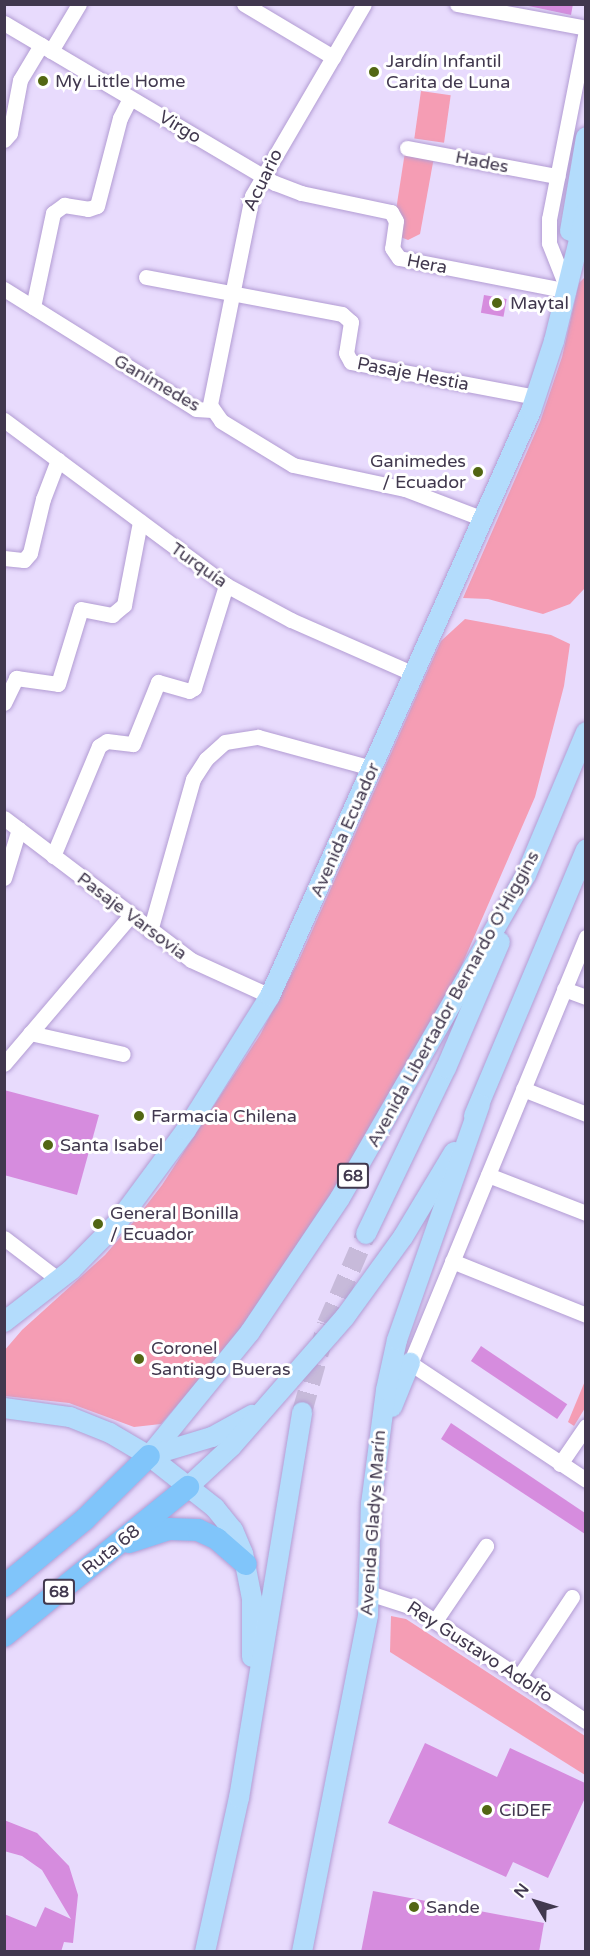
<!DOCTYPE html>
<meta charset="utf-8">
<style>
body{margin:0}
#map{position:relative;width:590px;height:1956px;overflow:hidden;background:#e8dbfd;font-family:"Varela Round",sans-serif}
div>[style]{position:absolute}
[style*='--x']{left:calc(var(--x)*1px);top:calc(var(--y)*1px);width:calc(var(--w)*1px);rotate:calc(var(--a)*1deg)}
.green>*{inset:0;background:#f59db4;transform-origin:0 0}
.building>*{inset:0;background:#d68cde;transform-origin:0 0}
.major-tunnel>*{height:20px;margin-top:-10px;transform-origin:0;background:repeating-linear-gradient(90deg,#c7bada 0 20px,transparent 0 30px)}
.roads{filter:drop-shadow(0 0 2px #b29cd3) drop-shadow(0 0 2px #b29cd3)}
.minor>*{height:15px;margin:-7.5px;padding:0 7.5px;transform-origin:7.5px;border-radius:7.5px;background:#fff}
.major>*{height:20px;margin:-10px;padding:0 10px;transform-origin:10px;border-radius:10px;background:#b3dcfc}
.highway>*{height:22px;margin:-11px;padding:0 11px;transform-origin:11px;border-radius:11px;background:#80c5fa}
.dots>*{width:16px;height:16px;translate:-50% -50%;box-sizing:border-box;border:3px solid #fff;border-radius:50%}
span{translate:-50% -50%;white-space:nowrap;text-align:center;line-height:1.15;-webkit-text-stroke:6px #fff;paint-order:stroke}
.shield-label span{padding:2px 4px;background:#fff;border:2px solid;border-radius:4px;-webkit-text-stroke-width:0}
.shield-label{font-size:16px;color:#41384e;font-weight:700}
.poi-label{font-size:18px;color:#41384e}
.left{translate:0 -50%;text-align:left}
.right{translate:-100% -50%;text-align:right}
.street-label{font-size:18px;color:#41384e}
.frame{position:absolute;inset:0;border:6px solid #41384e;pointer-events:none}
.north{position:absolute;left:506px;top:1872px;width:60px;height:60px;-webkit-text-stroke:4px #fff;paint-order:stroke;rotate:308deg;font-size:16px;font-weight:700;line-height:24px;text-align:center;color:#41384e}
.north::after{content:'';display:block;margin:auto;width:21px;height:27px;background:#41384e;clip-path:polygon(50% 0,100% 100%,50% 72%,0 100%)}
</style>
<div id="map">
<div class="green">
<div style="left:421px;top:91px;width:30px;height:48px;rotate:8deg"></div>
<div style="clip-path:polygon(405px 152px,434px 157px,420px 234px,408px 240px,398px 236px,394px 223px)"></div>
<div style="clip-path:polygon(585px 277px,585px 588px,570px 604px,543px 614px,488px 599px,463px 598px,540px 422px,562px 357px,579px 283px)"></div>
<div style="clip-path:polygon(465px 619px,551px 635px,570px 644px,564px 686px,535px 797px,454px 983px,322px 1212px,239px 1333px,161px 1424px,134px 1427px,69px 1403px,5px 1396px,4px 1351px,22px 1330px,105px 1255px,135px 1220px,162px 1185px,260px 1035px,299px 960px,441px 641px)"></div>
<div style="clip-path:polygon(585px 1381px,585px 1408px,574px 1426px,568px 1422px)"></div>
<div style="clip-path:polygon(391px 1616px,406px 1619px,585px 1736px,585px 1775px,390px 1652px)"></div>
</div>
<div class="building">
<div style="clip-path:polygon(519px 4px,573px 4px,571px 15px)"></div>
<div style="left:484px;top:295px;width:23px;height:18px;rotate:10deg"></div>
<div style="clip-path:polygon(4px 1090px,99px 1115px,77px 1195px,4px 1175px)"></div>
<div style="left:481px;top:1346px;width:104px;height:18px;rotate:34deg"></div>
<div style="clip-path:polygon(451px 1423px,585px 1513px,585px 1534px,441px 1439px)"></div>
<div style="clip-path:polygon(425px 1743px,497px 1777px,510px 1748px,585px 1783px,585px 1798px,548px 1878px,513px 1862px,506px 1877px,388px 1823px)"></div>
<div style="clip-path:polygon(4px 1820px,37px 1833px,69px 1866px,78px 1895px,73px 1943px,64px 1942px,61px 1952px,4px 1952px,4px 1914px,36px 1927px,45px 1907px,71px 1919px,42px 1870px,22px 1856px,4px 1851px)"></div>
<div style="clip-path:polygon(373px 1891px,544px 1923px,539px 1952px,361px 1952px)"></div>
</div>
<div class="major-tunnel">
<div style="--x:302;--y:1412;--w:91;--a:-74.1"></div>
<div style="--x:327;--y:1324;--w:98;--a:-66.6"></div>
</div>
<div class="roads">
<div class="minor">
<div style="--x:244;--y:4;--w:104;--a:30.8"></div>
<div style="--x:364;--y:4;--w:222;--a:120.3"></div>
<div style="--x:252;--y:196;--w:213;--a:101.4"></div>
<div style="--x:210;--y:405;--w:19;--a:55"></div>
<div style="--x:221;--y:421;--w:84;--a:31.4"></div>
<div style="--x:293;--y:465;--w:115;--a:12.1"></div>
<div style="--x:405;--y:489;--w:84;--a:21"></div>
<div style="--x:457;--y:4;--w:131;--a:10.5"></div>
<div style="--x:4;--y:23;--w:315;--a:30.6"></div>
<div style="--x:275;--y:183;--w:28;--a:21"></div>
<div style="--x:301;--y:193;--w:92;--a:11.9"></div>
<div style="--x:391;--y:212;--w:10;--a:61"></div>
<div style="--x:396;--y:221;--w:27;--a:98"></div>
<div style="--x:392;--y:248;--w:12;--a:55"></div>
<div style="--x:399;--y:258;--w:172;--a:11"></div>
<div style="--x:51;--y:51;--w:55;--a:-59.2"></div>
<div style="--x:4;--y:140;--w:9;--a:-49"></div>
<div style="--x:10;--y:133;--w:54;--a:-79.3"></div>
<div style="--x:20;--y:80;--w:41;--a:-59"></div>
<div style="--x:407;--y:148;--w:153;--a:10.6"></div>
<div style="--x:146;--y:277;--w:199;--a:10.7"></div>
<div style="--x:342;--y:314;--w:12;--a:42"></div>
<div style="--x:351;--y:322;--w:31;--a:99"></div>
<div style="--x:346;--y:353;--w:10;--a:61"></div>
<div style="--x:351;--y:362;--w:188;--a:10.7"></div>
<div style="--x:4;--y:289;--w:226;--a:32"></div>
<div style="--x:196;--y:409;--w:16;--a:4"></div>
<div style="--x:568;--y:291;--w:52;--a:-111.6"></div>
<div style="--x:549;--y:243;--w:24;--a:-90"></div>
<div style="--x:549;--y:219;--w:192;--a:-78.9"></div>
<div style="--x:33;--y:307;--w:96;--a:-78"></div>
<div style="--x:53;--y:213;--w:14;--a:-36"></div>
<div style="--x:64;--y:205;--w:24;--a:9"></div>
<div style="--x:88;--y:209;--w:9;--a:-18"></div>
<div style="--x:97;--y:206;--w:91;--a:-75.4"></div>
<div style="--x:120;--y:118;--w:22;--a:-63"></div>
<div style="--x:4;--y:420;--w:277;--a:36.6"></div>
<div style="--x:226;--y:585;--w:74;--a:28.3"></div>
<div style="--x:291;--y:620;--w:134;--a:23.7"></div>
<div style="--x:4;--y:558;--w:20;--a:6"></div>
<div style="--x:24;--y:560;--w:9;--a:-49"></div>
<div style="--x:30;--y:553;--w:56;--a:-76.5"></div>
<div style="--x:43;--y:499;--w:42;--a:-69"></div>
<div style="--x:4;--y:703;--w:28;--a:-64"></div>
<div style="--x:16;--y:678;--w:42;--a:8.1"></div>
<div style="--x:58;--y:684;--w:78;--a:-73"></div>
<div style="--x:81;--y:609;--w:32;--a:11"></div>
<div style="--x:112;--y:615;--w:16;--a:-40"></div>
<div style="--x:124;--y:605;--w:85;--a:-79.1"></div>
<div style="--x:4;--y:818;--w:235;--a:37.2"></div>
<div style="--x:191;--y:960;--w:87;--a:24.5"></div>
<div style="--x:53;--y:856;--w:119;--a:-67.3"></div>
<div style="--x:99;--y:746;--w:9;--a:-32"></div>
<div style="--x:107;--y:741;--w:26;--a:7"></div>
<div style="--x:133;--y:744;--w:67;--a:-68"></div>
<div style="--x:158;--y:682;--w:32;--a:16"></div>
<div style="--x:189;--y:691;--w:6;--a:-31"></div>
<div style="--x:194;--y:688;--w:108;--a:-72.7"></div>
<div style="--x:4;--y:878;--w:51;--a:-73"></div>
<div style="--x:150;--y:931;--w:158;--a:-74.2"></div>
<div style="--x:193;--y:779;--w:24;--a:-57"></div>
<div style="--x:206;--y:759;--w:25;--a:-42"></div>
<div style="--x:225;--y:742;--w:33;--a:-9"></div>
<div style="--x:258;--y:737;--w:118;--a:15.2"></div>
<div style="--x:586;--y:937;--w:461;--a:112.4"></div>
<div style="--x:410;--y:1363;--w:211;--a:33.6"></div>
<div style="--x:564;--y:989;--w:23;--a:20"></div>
<div style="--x:30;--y:1033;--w:95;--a:12.7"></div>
<div style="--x:4;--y:1064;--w:193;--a:-49.6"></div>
<div style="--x:523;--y:1089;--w:68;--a:21.6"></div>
<div style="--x:488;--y:1175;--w:105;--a:21.2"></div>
<div style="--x:4;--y:1238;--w:69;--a:37.4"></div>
<div style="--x:452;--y:1261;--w:144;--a:21.9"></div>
<div style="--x:560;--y:1464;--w:46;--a:-55.6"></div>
<div style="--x:369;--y:1593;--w:48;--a:18.1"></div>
<div style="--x:415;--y:1608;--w:205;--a:33.5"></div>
<div style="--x:435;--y:1621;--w:91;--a:-55.8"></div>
<div style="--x:519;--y:1677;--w:96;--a:-56.5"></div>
</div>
<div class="major">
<div style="--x:570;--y:231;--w:95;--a:-80.3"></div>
<div style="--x:474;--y:1116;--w:289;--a:-67.2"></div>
<div style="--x:366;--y:1234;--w:184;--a:-64.3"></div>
<div style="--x:446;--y:1068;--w:137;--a:-66.8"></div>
<div style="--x:4;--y:1322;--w:85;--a:-37.8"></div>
<div style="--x:71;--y:1270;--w:67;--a:-45.6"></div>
<div style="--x:118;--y:1222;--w:114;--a:-53.5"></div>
<div style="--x:186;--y:1130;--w:158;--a:-57.9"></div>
<div style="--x:270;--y:996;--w:641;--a:-65.96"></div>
<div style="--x:531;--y:411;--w:74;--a:-71.8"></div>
<div style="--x:554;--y:341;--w:133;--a:-76.1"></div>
<div style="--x:392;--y:1407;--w:48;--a:-67.8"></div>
<div style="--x:4;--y:1408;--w:67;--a:7.8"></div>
<div style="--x:70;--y:1417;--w:43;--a:21.8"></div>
<div style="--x:110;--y:1433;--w:45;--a:30.5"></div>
<div style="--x:149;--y:1456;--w:84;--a:38.2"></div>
<div style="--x:215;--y:1508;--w:28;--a:51"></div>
<div style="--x:233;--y:1530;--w:25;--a:67"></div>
<div style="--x:243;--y:1553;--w:47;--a:78.9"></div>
<div style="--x:252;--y:1599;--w:58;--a:90"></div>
<div style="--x:149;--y:1456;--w:160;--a:-50.8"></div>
<div style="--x:250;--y:1332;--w:161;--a:-56.1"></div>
<div style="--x:340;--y:1198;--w:373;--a:-60.1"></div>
<div style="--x:526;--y:875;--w:155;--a:-67.2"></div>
<div style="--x:149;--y:1456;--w:66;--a:-16.8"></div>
<div style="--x:212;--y:1437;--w:46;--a:-28.8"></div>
<div style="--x:188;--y:1487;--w:60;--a:-43"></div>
<div style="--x:232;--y:1446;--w:171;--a:-48.8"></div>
<div style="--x:345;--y:1317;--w:99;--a:-54.1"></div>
<div style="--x:403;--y:1237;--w:99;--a:-59"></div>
<div style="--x:205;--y:1952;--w:158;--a:-77.6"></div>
<div style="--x:239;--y:1798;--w:391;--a:-80.7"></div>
<div style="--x:302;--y:1952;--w:343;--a:-78.9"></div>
<div style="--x:368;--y:1615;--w:111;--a:-88.5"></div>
<div style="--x:371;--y:1504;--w:115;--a:-82.5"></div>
<div style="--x:386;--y:1390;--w:51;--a:-77.6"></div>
<div style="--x:397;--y:1340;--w:250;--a:-70.6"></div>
</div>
<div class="highway">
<div style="--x:129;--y:1542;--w:42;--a:-18"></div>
<div style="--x:169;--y:1529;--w:29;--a:2"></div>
<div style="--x:198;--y:1530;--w:21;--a:25"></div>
<div style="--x:217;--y:1539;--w:38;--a:41"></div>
<div style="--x:4;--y:1586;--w:104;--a:-39.5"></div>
<div style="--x:84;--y:1520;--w:91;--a:-44.6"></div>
<div style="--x:4;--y:1636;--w:237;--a:-39"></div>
</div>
</div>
<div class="dots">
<div style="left:374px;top:72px;background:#526613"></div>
<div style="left:43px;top:81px;background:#526613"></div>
<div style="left:497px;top:303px;background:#526613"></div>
<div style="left:478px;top:472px;background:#526613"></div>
<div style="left:139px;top:1116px;background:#526613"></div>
<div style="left:48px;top:1145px;background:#526613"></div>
<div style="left:98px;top:1224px;background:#526613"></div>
<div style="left:139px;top:1359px;background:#526613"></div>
<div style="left:487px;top:1810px;background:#526613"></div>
<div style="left:414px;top:1907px;background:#526613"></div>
</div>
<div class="shield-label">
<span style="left:353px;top:1176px">68</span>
<span style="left:59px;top:1592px">68</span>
</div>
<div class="poi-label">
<span class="left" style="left:386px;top:72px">Jardín Infantil<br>Carita de Luna</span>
<span class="left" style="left:55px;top:81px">My Little Home</span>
<span class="left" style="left:510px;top:303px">Maytal</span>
<span class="right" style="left:466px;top:472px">Ganimedes<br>/ Ecuador</span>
<span class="left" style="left:151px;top:1116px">Farmacia Chilena</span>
<span class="left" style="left:60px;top:1145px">Santa Isabel</span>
<span class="left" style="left:110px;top:1224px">General Bonilla<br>/ Ecuador</span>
<span class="left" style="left:151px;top:1359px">Coronel<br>Santiago Bueras</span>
<span class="left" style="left:499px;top:1810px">CiDEF</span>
<span class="left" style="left:426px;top:1907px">Sande</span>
</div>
<div class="street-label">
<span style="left:180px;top:127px;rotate:31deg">Virgo</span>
<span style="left:482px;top:162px;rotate:11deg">Hades</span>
<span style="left:263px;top:180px;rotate:-64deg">Acuario</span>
<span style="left:427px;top:264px;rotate:11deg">Hera</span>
<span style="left:413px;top:374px;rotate:11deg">Pasaje Hestia</span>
<span style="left:157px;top:383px;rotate:30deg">Ganímedes</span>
<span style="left:199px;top:565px;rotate:35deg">Turquía</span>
<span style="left:345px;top:830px;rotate:-66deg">Avenida Ecuador</span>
<span style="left:132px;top:916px;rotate:37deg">Pasaje Varsovia</span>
<span style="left:453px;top:999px;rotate:-61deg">Avenida Libertador Bernardo O'Higgins</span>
<span style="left:373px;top:1523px;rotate:-86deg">Avenida Gladys Marín</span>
<span style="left:111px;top:1550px;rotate:-39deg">Ruta 68</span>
<span style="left:480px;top:1652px;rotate:33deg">Rey Gustavo Adolfo</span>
</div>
<div class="frame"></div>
<div class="north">N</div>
</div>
